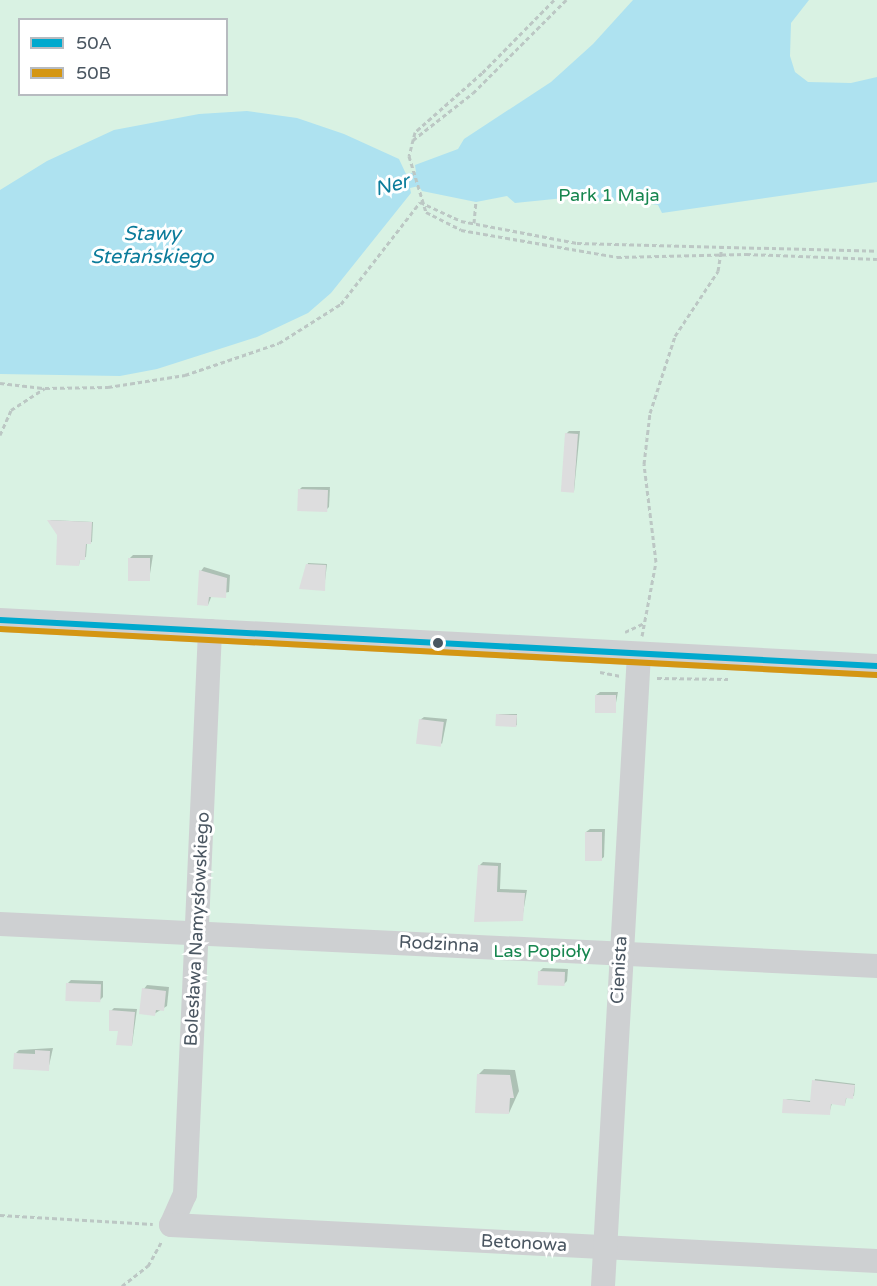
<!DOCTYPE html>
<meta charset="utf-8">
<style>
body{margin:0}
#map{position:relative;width:877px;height:1286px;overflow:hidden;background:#f4f4f4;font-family:"Varela Round",sans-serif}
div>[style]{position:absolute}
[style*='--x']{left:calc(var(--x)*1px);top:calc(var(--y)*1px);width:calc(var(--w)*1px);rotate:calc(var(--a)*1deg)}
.green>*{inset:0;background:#d9f2e3}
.water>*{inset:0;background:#aee2f0}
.shadow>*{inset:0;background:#0003}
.building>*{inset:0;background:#ddddde;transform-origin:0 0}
.path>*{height:3px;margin-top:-1.5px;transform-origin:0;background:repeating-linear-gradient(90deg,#bcc7c4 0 4.5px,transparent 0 7.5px)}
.minor>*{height:24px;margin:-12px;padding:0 12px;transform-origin:12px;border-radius:12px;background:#ced0d2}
.bus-1>*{height:6px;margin:-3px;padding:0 3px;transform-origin:3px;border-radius:3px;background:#00a9ce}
.bus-2>*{height:6px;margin:-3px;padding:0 3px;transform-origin:3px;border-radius:3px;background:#d49613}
.dots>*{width:16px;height:16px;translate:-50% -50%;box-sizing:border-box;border:3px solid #fff;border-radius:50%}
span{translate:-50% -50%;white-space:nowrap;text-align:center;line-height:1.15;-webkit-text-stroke:6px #fff;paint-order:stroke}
.park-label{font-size:18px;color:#17864f}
.street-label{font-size:18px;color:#4a5661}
.water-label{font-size:20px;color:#0c7c9b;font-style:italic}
.legend{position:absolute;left:18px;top:18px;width:210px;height:78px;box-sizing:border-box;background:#fff;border:2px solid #b7bbc0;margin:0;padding:8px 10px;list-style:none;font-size:18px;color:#4a5661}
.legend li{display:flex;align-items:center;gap:12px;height:30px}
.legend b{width:30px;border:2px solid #b7bbc0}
</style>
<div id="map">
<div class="green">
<div style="clip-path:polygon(evenodd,0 0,877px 0,877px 1286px,0 1286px,0 0,20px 20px,226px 20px,226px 94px,20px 94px,20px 20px)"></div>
</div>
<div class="water">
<div style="clip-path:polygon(633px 0,809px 0,791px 23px,790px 56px,795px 72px,808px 82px,851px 83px,877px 77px,877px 182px,662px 213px,658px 205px,625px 200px,586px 202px,574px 197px,515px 203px,507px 196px,476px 202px,422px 191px,419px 186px,410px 188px,411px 193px,331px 293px,308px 313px,257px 337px,157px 369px,120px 376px,0 374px,0 190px,47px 161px,114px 130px,199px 114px,247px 111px,297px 118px,344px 134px,399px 159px,406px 174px,416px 172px,415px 165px,458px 149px,464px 139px,551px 82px,593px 44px)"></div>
</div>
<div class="shadow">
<div style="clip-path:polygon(569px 431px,580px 431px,574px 491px,566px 434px)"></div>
<div style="clip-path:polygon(302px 487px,330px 487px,329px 507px,326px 510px,299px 490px)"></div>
<div style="clip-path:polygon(50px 520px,93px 522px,92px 542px,87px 543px,86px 557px,80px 558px,79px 565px)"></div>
<div style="clip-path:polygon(133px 555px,153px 555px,149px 580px,130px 558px)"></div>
<div style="clip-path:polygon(308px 563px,327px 564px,324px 589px,301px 588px)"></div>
<div style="clip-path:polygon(204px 567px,230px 575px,229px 592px,212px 595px,208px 605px,201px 571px)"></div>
<div style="clip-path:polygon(600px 692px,618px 692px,614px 713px,596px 695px)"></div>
<div style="clip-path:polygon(498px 714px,517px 714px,517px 725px,515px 726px)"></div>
<div style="clip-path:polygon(424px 717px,447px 719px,442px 744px,420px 720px)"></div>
<div style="clip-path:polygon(590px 829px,605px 829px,604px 857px,600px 860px,586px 832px)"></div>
<div style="clip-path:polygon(483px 862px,501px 863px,500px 889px,527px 890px,522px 919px,475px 920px,479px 866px)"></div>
<div style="clip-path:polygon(543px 968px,568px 969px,567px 981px,563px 985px,539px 972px)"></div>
<div style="clip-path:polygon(71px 980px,103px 981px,103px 997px,99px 1001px,68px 983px)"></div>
<div style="clip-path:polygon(147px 985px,169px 987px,167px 1006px,154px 1014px,144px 989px)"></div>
<div style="clip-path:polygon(114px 1008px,137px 1009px,132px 1045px,119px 1030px,111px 1011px)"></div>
<div style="clip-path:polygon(53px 1048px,48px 1070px,16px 1053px,19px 1050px)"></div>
<div style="clip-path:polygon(484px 1069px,515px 1070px,519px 1091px,509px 1113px,478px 1075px)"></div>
<div style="clip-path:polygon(815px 1079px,855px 1084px,854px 1096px,847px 1096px,845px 1104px,832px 1103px,829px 1114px,785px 1099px,812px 1101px)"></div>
</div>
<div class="building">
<div style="left:565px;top:433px;width:13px;height:59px;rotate:4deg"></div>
<div style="left:298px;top:489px;width:30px;height:22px;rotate:2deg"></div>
<div style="clip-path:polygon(47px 520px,92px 522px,91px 544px,86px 544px,85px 560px,80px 560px,79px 566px,56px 565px,57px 535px)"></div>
<div style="left:128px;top:558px;width:22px;height:23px"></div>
<div style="clip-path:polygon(306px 564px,326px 565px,325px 591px,299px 589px)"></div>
<div style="clip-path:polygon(199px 570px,227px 578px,226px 598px,209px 597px,208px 606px,197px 605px)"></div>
<div style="left:595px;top:695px;width:21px;height:18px"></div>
<div style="left:496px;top:714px;width:21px;height:12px;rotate:3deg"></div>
<div style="left:419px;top:719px;width:25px;height:25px;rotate:7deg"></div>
<div style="left:585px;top:832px;width:17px;height:29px"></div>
<div style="clip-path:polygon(478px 865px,498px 866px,497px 892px,525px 893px,523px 921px,474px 922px)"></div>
<div style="left:538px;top:971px;width:27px;height:14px;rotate:2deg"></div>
<div style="left:66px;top:983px;width:35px;height:18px;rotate:2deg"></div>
<div style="clip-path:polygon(142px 988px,166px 991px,164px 1011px,156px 1010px,155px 1016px,139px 1014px)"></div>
<div style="clip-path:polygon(109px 1010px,135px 1012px,132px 1046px,116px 1045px,118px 1031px,109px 1031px)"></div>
<div style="clip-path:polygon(35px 1050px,50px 1051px,49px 1071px,13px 1069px,14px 1053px,35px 1054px)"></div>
<div style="clip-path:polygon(477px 1074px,510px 1075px,514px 1098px,510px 1098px,509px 1114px,475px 1113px)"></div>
<div style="clip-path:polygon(812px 1080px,855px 1085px,853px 1099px,846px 1098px,845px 1106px,831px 1104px,830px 1115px,782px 1113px,783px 1099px,810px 1102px)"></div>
</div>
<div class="path">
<div style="--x:554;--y:0;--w:103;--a:134.6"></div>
<div style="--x:482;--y:73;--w:89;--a:138.6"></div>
<div style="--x:415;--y:132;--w:25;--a:104"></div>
<div style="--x:409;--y:156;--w:59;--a:73.1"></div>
<div style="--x:426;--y:212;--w:39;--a:27"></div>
<div style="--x:461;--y:230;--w:158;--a:9.8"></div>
<div style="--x:617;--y:257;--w:129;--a:-1.3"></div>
<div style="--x:746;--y:254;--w:131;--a:2.2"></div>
<div style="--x:413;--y:140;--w:76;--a:-38.1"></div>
<div style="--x:473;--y:93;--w:132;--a:-45"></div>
<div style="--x:420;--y:202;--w:45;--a:24.9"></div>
<div style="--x:461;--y:221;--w:118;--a:10.7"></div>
<div style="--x:577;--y:243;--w:300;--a:1.5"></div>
<div style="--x:474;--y:223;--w:21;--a:-85"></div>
<div style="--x:0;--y:383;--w:43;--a:6.6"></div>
<div style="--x:0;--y:435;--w:27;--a:-66"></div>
<div style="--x:11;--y:410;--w:40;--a:-32.9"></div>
<div style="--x:45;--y:388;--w:63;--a:-0.9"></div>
<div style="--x:108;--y:387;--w:78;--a:-8.9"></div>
<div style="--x:185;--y:375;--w:99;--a:-18.8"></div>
<div style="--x:279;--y:343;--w:73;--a:-32.2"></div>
<div style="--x:341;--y:304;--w:129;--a:-52.2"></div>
<div style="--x:625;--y:632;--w:21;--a:-25"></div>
<div style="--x:642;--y:636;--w:75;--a:-79.3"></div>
<div style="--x:656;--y:562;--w:99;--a:-97"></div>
<div style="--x:644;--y:464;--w:51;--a:-83.3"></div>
<div style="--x:650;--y:413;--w:81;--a:-72"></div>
<div style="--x:675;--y:336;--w:78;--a:-56.5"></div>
<div style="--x:718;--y:271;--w:24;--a:-81"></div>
<div style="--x:600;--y:672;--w:21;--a:11"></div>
<div style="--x:657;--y:678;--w:71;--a:0.8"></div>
<div style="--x:0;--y:1215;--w:153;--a:3.4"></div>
<div style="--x:122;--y:1286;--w:33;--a:-38"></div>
<div style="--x:148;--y:1266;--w:29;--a:-61"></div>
</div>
<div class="minor">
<div style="--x:0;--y:620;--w:878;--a:3"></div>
<div style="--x:210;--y:631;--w:564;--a:92.54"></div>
<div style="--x:185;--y:1194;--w:34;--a:114"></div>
<div style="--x:171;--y:1225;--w:707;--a:2.92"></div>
<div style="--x:0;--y:924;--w:878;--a:2.74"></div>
<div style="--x:603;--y:1286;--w:633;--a:-86.74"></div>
</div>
<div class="bus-1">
<div style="--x:0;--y:620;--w:878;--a:3"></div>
</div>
<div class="bus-2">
<div style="--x:0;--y:629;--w:878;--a:3"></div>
</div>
<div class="dots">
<div style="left:438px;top:643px;background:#4a5661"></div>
</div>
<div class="park-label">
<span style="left:609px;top:195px">Park 1 Maja</span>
<span style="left:542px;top:951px">Las Popioły</span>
</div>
<div class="street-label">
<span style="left:197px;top:929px;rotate:-87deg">Bolesława Namysłowskiego</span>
<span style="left:439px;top:944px;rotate:3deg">Rodzinna</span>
<span style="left:619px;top:970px;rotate:-87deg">Cienista</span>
<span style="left:524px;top:1243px;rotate:3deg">Betonowa</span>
</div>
<div class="water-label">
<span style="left:392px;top:186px;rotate:-15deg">Ner</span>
<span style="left:152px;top:246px">Stawy<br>Stefańskiego</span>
</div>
<ul class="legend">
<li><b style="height:8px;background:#00a9ce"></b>50A</li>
<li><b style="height:8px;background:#d49613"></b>50B</li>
</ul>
</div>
